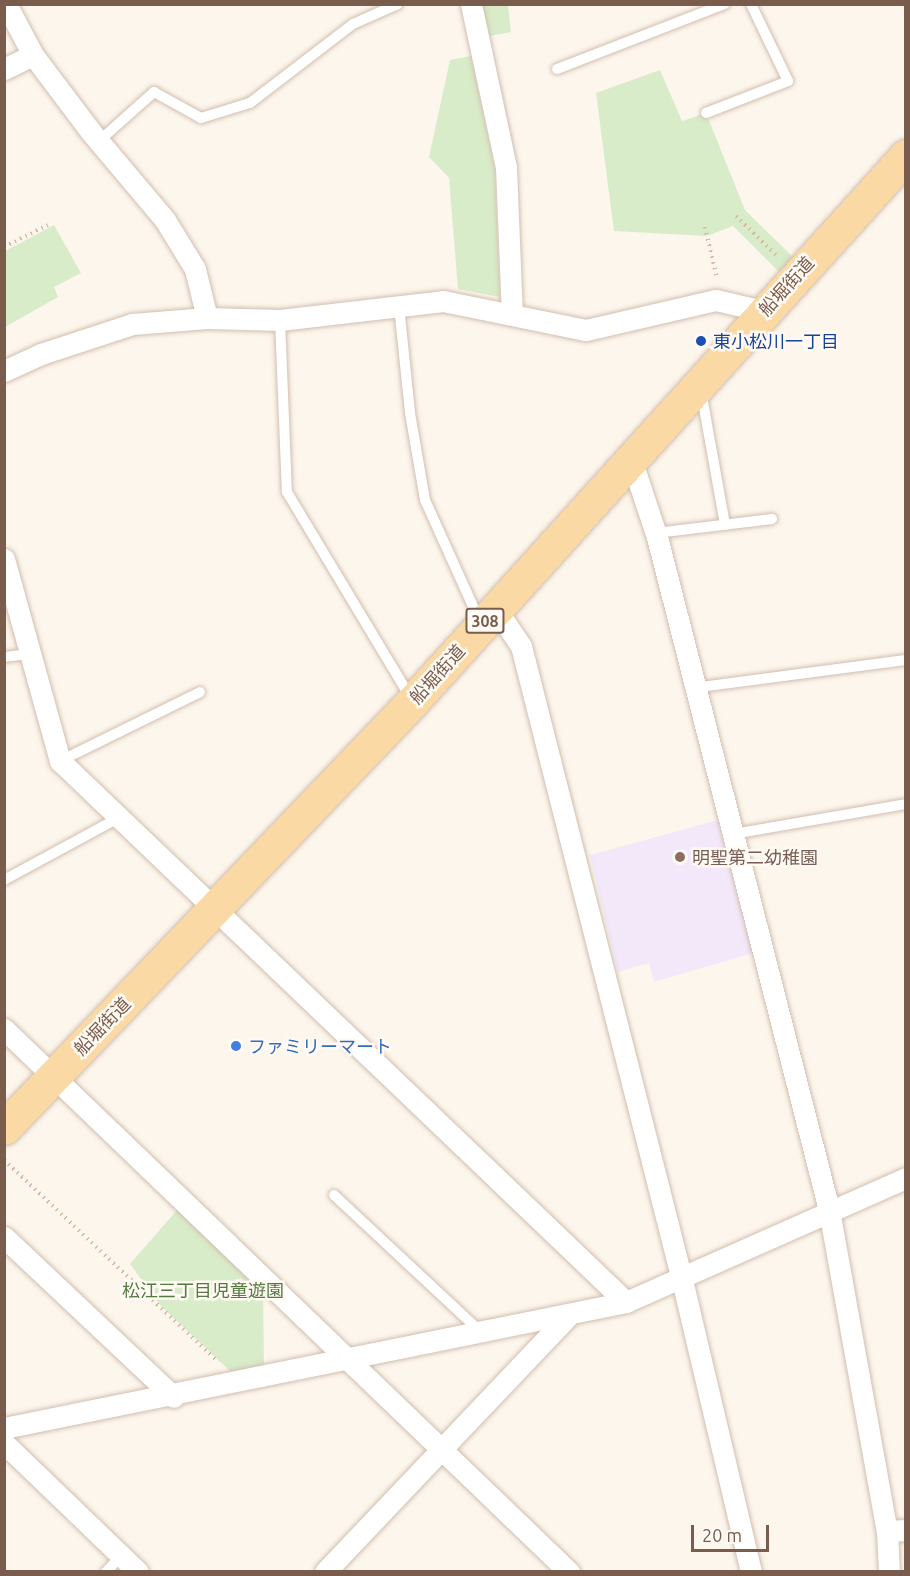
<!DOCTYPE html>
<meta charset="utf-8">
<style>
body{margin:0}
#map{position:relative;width:910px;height:1576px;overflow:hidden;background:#fdf6ec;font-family:Ubuntu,"Noto Sans JP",sans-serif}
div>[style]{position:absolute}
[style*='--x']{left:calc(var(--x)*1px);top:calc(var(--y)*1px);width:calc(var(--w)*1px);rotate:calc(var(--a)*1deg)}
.education>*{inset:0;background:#f3e8fa}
.green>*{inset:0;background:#d8ecc9}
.path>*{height:4px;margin-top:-2px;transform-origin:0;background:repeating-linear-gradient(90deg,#d9b8a5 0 1.5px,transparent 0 6px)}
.roads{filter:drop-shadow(0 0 2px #d1beb0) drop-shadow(0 0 2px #d1beb0)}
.service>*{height:10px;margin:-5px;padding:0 5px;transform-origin:5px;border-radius:5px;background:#fff}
.minor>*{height:21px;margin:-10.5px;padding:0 10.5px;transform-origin:10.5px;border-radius:10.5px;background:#fff}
.primary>*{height:33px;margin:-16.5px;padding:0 16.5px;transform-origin:16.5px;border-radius:16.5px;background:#fbd9a5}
.dots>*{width:16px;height:16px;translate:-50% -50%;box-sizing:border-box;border:3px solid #fffaf3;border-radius:50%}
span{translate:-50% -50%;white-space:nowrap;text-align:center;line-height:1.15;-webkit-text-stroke:5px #fffaf3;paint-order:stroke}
.shield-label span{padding:2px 4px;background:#fffaf3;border:2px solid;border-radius:4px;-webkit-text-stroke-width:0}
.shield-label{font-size:16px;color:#7a5c4d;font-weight:700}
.street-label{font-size:18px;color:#7a5c4d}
.transit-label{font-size:18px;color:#164399}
.left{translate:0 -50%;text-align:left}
.education-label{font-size:18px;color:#785e54}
.shop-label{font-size:18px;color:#366cbe}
.park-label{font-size:18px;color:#537a41}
.frame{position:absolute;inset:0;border:6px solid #7a5c4d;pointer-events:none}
.scale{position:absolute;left:691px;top:1525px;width:78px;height:27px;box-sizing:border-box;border:3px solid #7a5c4d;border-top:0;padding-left:8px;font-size:18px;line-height:21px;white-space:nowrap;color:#7a5c4d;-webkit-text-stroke:4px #fffaf3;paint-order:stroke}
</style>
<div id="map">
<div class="education">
<div style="clip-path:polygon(718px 820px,753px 953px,654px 982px,649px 963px,618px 972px,590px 855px)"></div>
</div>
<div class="green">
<div style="clip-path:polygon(482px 5px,508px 5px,511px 32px,490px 36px)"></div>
<div style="clip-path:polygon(471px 56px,495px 170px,500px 297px,458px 289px,449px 178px,429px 157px,450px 60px)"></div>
<div style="clip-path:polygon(660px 70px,682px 121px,706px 113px,745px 210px,797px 261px,783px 276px,733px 226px,707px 236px,614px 231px,596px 93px)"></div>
<div style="clip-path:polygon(54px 225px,81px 273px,54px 287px,58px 297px,5px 327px,5px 251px)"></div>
<div style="clip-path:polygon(177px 1210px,263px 1293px,264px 1368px,233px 1374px,160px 1305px,130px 1264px)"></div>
</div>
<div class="path">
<div style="--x:736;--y:216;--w:59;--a:44.3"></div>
<div style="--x:705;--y:227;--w:52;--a:76.8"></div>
<div style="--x:4;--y:247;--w:49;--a:-26.6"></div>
<div style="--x:4;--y:1160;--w:294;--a:43.3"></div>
</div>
<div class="roads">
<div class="service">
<div style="--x:557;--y:69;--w:180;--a:-21.2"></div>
<div style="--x:706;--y:113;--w:88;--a:-21.3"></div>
<div style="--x:788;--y:81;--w:85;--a:-115.7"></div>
<div style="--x:99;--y:141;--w:74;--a:-41.7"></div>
<div style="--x:154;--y:92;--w:54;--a:29"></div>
<div style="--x:201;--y:118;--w:51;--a:-17"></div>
<div style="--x:250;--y:103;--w:130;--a:-37.5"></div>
<div style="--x:353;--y:24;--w:49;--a:-24"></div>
<div style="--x:399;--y:306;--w:108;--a:84.1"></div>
<div style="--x:410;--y:413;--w:88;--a:80.2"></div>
<div style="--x:425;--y:500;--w:134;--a:65.7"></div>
<div style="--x:280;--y:320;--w:172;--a:87.7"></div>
<div style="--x:287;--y:492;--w:239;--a:59"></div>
<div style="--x:701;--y:391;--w:136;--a:79.8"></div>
<div style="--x:656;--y:533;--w:117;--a:-6.9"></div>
<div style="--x:4;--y:657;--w:26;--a:-7"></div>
<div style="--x:693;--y:688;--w:215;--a:-7.5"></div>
<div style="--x:60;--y:761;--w:156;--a:-26.2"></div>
<div style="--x:733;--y:834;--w:176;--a:-9.8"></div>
<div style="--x:4;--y:880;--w:130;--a:-28.5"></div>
<div style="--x:334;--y:1195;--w:200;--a:43"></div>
<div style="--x:106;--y:1572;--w:22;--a:-47"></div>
</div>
<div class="minor">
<div style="--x:6;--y:4;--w:58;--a:62.1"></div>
<div style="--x:33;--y:55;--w:96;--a:53"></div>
<div style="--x:91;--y:132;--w:115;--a:49.9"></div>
<div style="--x:165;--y:220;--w:57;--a:58.5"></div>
<div style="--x:195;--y:269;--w:50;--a:76.2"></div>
<div style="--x:471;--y:4;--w:167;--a:77.9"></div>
<div style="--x:506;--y:167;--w:147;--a:87.7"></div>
<div style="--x:4;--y:69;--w:32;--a:-26"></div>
<div style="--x:4;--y:371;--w:41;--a:-24.7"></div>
<div style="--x:41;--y:354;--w:96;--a:-18.2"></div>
<div style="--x:132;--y:324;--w:75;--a:-4.6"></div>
<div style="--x:207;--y:318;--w:73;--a:1.6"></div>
<div style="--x:280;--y:320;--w:164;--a:-6.6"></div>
<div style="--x:443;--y:301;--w:146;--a:11.5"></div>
<div style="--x:586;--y:330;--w:133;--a:-13"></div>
<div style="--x:716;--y:300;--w:48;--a:13.2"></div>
<div style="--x:631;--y:459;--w:82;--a:71.6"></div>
<div style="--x:657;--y:537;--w:695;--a:75.66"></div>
<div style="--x:829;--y:1210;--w:326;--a:79.8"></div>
<div style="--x:887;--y:1531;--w:41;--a:87.2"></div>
<div style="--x:4;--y:559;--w:210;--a:74.5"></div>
<div style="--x:60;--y:761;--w:783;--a:43.71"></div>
<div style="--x:496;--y:609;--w:45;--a:56"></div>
<div style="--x:521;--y:646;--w:654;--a:75.75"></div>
<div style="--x:682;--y:1280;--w:300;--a:76.7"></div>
<div style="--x:4;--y:1029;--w:784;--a:43.86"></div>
<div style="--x:4;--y:1237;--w:233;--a:43.3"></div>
<div style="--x:4;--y:1428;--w:635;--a:-11.45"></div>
<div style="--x:626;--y:1302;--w:306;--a:-23.9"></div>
<div style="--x:4;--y:1443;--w:186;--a:43.9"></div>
<div style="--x:887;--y:1531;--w:19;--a:-3"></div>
<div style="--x:325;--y:1572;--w:353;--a:-46.5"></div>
</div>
<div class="primary">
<div style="--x:4;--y:1128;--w:591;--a:-46.23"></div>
<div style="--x:413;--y:701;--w:735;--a:-47.87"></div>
</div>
</div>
<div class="dots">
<div style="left:701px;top:341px;background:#1a4fb4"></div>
<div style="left:680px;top:857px;background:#8d6e63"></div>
<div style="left:236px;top:1046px;background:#3f7fe0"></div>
</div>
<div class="shield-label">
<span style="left:485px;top:621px">308</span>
</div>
<div class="street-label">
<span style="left:786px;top:286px;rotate:-48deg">船堀街道</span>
<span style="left:437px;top:674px;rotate:-48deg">船堀街道</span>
<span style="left:102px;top:1026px;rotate:-46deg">船堀街道</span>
</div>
<div class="transit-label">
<span class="left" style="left:713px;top:341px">東小松川一丁目</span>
</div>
<div class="education-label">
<span class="left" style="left:692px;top:857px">明聖第二幼稚園</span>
</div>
<div class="shop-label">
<span class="left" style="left:248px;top:1046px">ファミリーマート</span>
</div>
<div class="park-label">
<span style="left:203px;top:1290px">松江三丁目児童遊園</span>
</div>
<div class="frame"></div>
<div class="scale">20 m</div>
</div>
